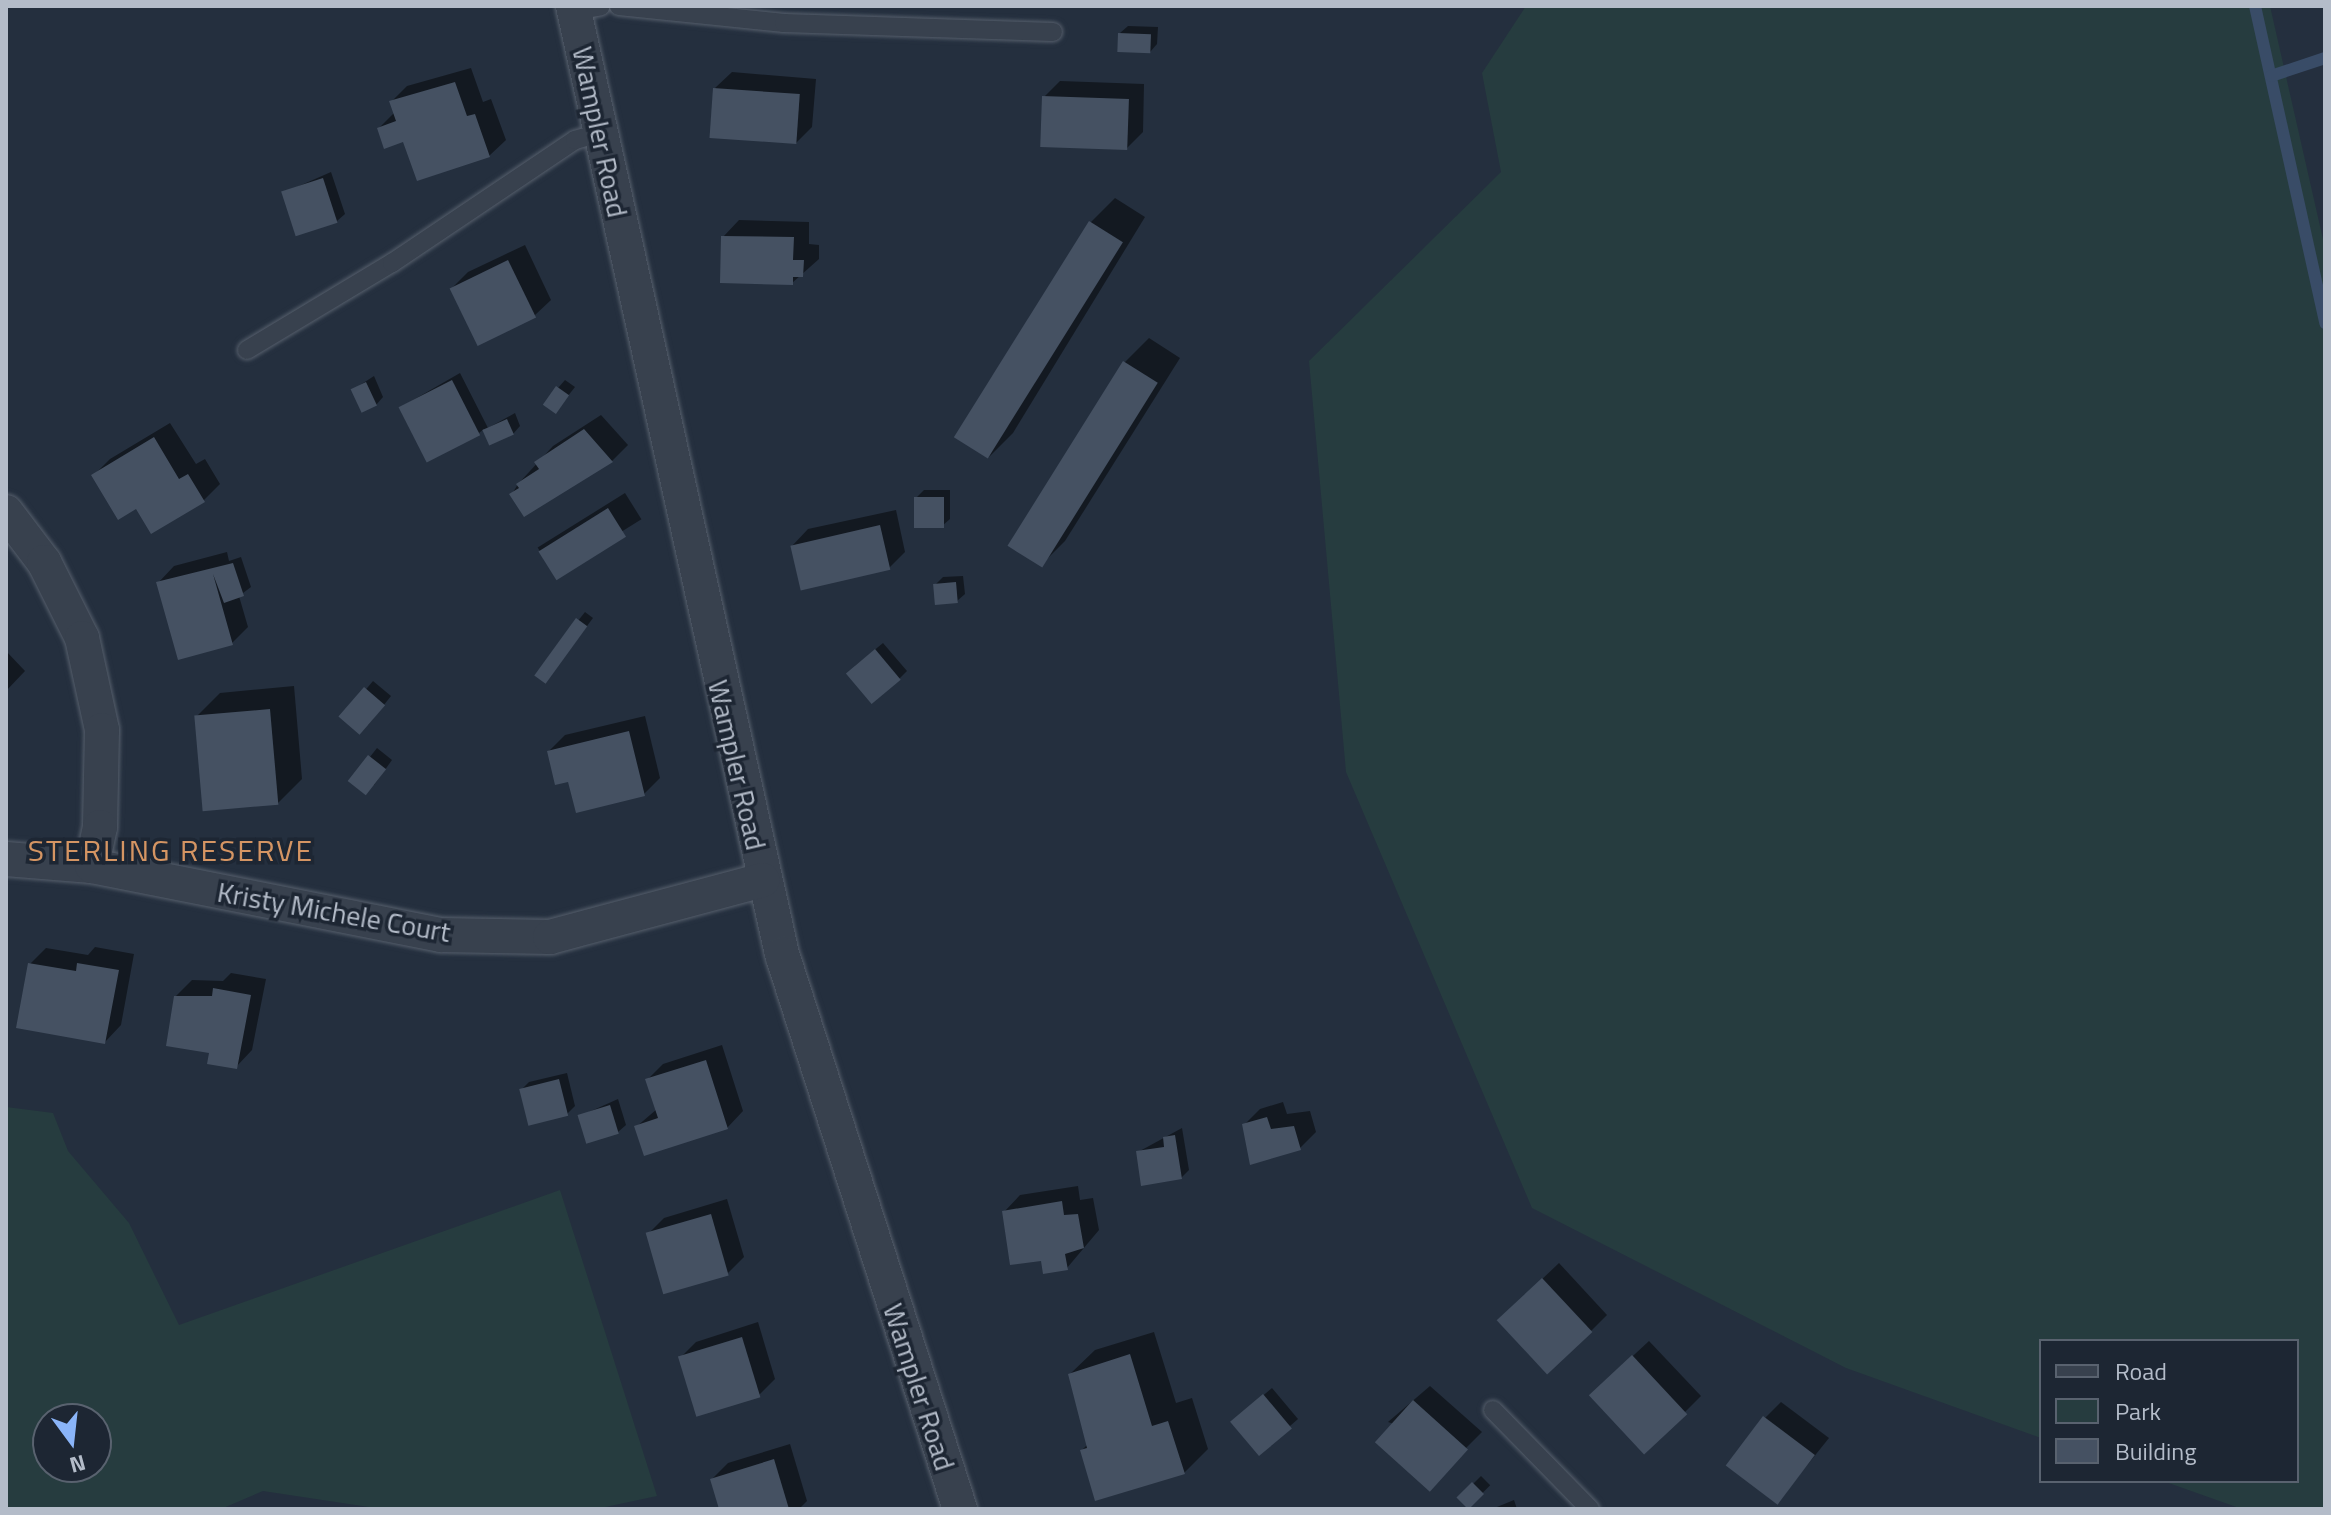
<!DOCTYPE html>
<style>
body{margin:0}
#map{position:relative;width:2331px;height:1515px;overflow:hidden;background:#242f3e;font-family:"Titillium Web",sans-serif}
div>[style]{position:absolute}
[style*='--x']{left:calc(var(--x)*1px);top:calc(var(--y)*1px);width:calc(var(--w)*1px);rotate:calc(var(--a)*1deg)}
.green>*{inset:0;background:#263c3f}
.shadow>*{inset:0;background:#0007;transform-origin:0 0}
.stream>*{height:12px;margin:-6px;padding:0 6px;transform-origin:6px;border-radius:6px;background:#394c67}
.building>*{inset:0;background:#455162;transform-origin:0 0}
.roads{filter:drop-shadow(0 0 2px #565f6c) drop-shadow(0 0 2px #565f6c)}
.lane>*{height:18px;margin:-9px;padding:0 9px;transform-origin:9px;border-radius:9px;background:#38414e}
.street>*{height:34px;margin:-17px;padding:0 17px;transform-origin:17px;border-radius:17px;background:#38414e}
span{translate:-50% -50%;white-space:nowrap;text-align:center;line-height:1.15;-webkit-text-stroke:7px #1d2633;paint-order:stroke}
.street-label{font-size:28px;color:#b4bcc9}
.neighbourhood-label{font-size:30px;color:#d59563;letter-spacing:2px}
.frame{position:absolute;inset:0;border:8px solid #b4bcc9;pointer-events:none}
.legend{position:absolute;left:2039px;top:1339px;width:260px;height:144px;box-sizing:border-box;background:#1d2633;border:2px solid #59626f;margin:0;padding:10px 14px;list-style:none;font-size:24px;color:#b4bcc9}
.legend li{display:flex;align-items:center;gap:16px;height:40px}
.legend b{width:40px;border:2px solid #59626f}
.north{position:absolute;left:32px;top:1403px;width:80px;height:80px;box-sizing:border-box;background:#1d2633;border:2px solid #59626f;border-radius:50%;rotate:165deg;font-size:22px;font-weight:700;line-height:32px;text-align:center;color:#b4bcc9}
.north::after{content:'';display:block;margin:auto;width:28px;height:36px;background:#8ab4f8;clip-path:polygon(50% 0,100% 100%,50% 72%,0 100%)}
</style>
<div id="map">
<div class="green">
<div style="clip-path:polygon(1526px 6px,2270px 6px,2325px 248px,2325px 1509px,2242px 1509px,2163px 1481px,2297px 1481px,2297px 1341px,2041px 1341px,2041px 1438px,1846px 1368px,1532px 1208px,1346px 772px,1309px 361px,1501px 172px,1482px 73px)"></div>
<div style="clip-path:polygon(evenodd,6px 1107px,53px 1113px,68px 1151px,129px 1223px,179px 1325px,560px 1190px,657px 1496px,596px 1509px,382px 1509px,263px 1491px,221px 1509px,6px 1509px,6px 1107px,48px 1419px,96px 1419px,96px 1467px,48px 1467px,48px 1419px)"></div>
</div>
<div class="shadow">
<div style="clip-path:polygon(1128px 26px,1158px 27px,1157px 44px,1150px 52px,1120px 33px)"></div>
<div style="clip-path:polygon(471px 68px,483px 102px,491px 99px,506px 140px,489px 156px,405px 140px,379px 128px,395px 112px,391px 102px,407px 86px)"></div>
<div style="clip-path:polygon(732px 72px,816px 79px,812px 127px,796px 143px,715px 88px)"></div>
<div style="clip-path:polygon(1060px 81px,1144px 84px,1143px 132px,1127px 148px,1044px 97px)"></div>
<div style="clip-path:polygon(331px 172px,345px 214px,337px 221px,283px 193px)"></div>
<div style="clip-path:polygon(1115px 198px,1145px 217px,1013px 433px,989px 457px,1091px 222px)"></div>
<div style="clip-path:polygon(739px 220px,809px 222px,809px 244px,819px 245px,819px 259px,792px 283px,723px 237px)"></div>
<div style="clip-path:polygon(525px 245px,551px 300px,534px 316px,452px 288px,468px 272px)"></div>
<div style="clip-path:polygon(1149px 338px,1180px 358px,1065px 541px,1041px 565px,1009px 546px,1125px 362px)"></div>
<div style="clip-path:polygon(460px 373px,488px 428px,515px 413px,520px 426px,513px 434px,491px 443px,484px 429px,479px 433px,401px 407px)"></div>
<div style="clip-path:polygon(374px 376px,383px 397px,376px 405px,354px 389px)"></div>
<div style="clip-path:polygon(565px 380px,575px 387px,556px 411px,558px 388px)"></div>
<div style="clip-path:polygon(601px 415px,628px 445px,612px 461px,525px 514px,512px 494px,518px 484px,553px 446px)"></div>
<div style="clip-path:polygon(170px 423px,196px 464px,205px 459px,220px 484px,204px 500px,137px 506px,94px 475px,110px 459px)"></div>
<div style="clip-path:polygon(924px 490px,950px 490px,950px 519px,942px 526px,916px 498px)"></div>
<div style="left:625px;top:493px;width:31px;height:103px;rotate:58deg"></div>
<div style="clip-path:polygon(896px 510px,905px 552px,889px 568px,792px 546px,808px 529px)"></div>
<div style="clip-path:polygon(227px 552px,229px 561px,241px 557px,251px 587px,239px 596px,248px 627px,232px 643px,158px 583px,174px 566px)"></div>
<div style="clip-path:polygon(963px 576px,965px 594px,957px 601px,935px 585px,943px 577px)"></div>
<div style="clip-path:polygon(585px 612px,593px 618px,552px 673px,536px 674px)"></div>
<div style="clip-path:polygon(883px 643px,907px 671px,899px 679px,855px 666px)"></div>
<div style="clip-path:polygon(6px 651px,25px 671px,6px 691px)"></div>
<div style="clip-path:polygon(373px 681px,391px 696px,368px 725px,342px 718px)"></div>
<div style="clip-path:polygon(294px 686px,302px 779px,278px 803px,196px 717px,220px 693px)"></div>
<div style="clip-path:polygon(645px 716px,660px 778px,644px 794px,570px 779px,549px 751px,565px 735px)"></div>
<div style="clip-path:polygon(377px 748px,392px 760px,374px 785px,351px 781px)"></div>
<div style="clip-path:polygon(95px 947px,134px 954px,121px 1025px,105px 1042px,30px 964px,46px 948px,88px 955px)"></div>
<div style="clip-path:polygon(231px 973px,266px 979px,252px 1050px,236px 1067px,211px 1052px,176px 996px,192px 980px,223px 981px)"></div>
<div style="clip-path:polygon(722px 1045px,743px 1111px,727px 1128px,636px 1127px,657px 1109px,647px 1080px,663px 1064px)"></div>
<div style="clip-path:polygon(567px 1073px,575px 1106px,567px 1114px,521px 1090px,529px 1082px)"></div>
<div style="clip-path:polygon(618px 1099px,626px 1125px,618px 1132px,580px 1116px)"></div>
<div style="clip-path:polygon(1283px 1102px,1287px 1114px,1310px 1111px,1316px 1132px,1300px 1148px,1244px 1125px,1260px 1109px)"></div>
<div style="clip-path:polygon(1182px 1128px,1189px 1170px,1181px 1178px,1138px 1152px)"></div>
<div style="clip-path:polygon(1078px 1186px,1080px 1200px,1093px 1198px,1099px 1230px,1067px 1268px,1043px 1258px,1004px 1212px,1020px 1195px)"></div>
<div style="clip-path:polygon(727px 1199px,744px 1257px,728px 1273px,648px 1234px,664px 1218px)"></div>
<div style="clip-path:polygon(1559px 1263px,1607px 1315px,1591px 1331px,1516px 1304px)"></div>
<div style="clip-path:polygon(758px 1322px,775px 1379px,759px 1395px,680px 1358px,696px 1342px)"></div>
<div style="clip-path:polygon(1154px 1332px,1176px 1403px,1192px 1398px,1208px 1449px,1184px 1473px,1082px 1450px,1088px 1444px,1070px 1374px,1095px 1350px)"></div>
<div style="clip-path:polygon(1649px 1341px,1701px 1396px,1685px 1412px,1607px 1380px)"></div>
<div style="clip-path:polygon(1430px 1386px,1482px 1432px,1466px 1448px,1388px 1422px)"></div>
<div style="clip-path:polygon(1272px 1388px,1298px 1419px,1290px 1426px,1241px 1414px)"></div>
<div style="clip-path:polygon(1781px 1402px,1829px 1438px,1780px 1499px,1765px 1418px)"></div>
<div style="clip-path:polygon(790px 1444px,807px 1501px,799px 1509px,721px 1509px,712px 1479px,728px 1463px)"></div>
<div style="left:1481px;top:1476px;width:13px;height:30px;rotate:45deg"></div>
<div style="clip-path:polygon(1514px 1500px,1517px 1509px,1492px 1509px)"></div>
</div>
<div class="stream">
<div style="--x:2255;--y:6;--w:325;--a:77.5"></div>
<div style="--x:2271;--y:76;--w:57;--a:-18.4"></div>
</div>
<div class="building">
<div style="left:1118px;top:33px;width:33px;height:19px;rotate:2deg"></div>
<div style="clip-path:polygon(455px 82px,467px 116px,475px 114px,490px 157px,417px 181px,403px 142px,384px 149px,377px 128px,396px 121px,389px 101px)"></div>
<div style="left:713px;top:88px;width:87px;height:50px;rotate:4deg"></div>
<div style="left:1042px;top:96px;width:87px;height:51px;rotate:2deg"></div>
<div style="left:323px;top:178px;width:47px;height:44px;rotate:72deg"></div>
<div style="left:1089px;top:221px;width:40px;height:255px;rotate:32deg"></div>
<div style="clip-path:polygon(721px 236px,794px 237px,793px 260px,804px 260px,803px 277px,793px 277px,793px 285px,720px 283px)"></div>
<div style="left:508px;top:260px;width:64px;height:65px;rotate:64deg"></div>
<div style="left:1123px;top:361px;width:41px;height:218px;rotate:32deg"></div>
<div style="left:452px;top:380px;width:62px;height:60px;rotate:63deg"></div>
<div style="left:366px;top:382px;width:26px;height:17px;rotate:65deg"></div>
<div style="left:556px;top:386px;width:16px;height:23px;rotate:35deg"></div>
<div style="left:507px;top:419px;width:17px;height:27px;rotate:66deg"></div>
<div style="clip-path:polygon(584px 429px,613px 462px,524px 517px,509px 494px,519px 488px,516px 484px,539px 469px,534px 462px)"></div>
<div style="clip-path:polygon(154px 437px,179px 479px,188px 474px,205px 502px,151px 534px,136px 509px,118px 520px,91px 475px)"></div>
<div style="left:914px;top:497px;width:30px;height:31px"></div>
<div style="left:608px;top:508px;width:34px;height:82px;rotate:58deg"></div>
<div style="left:880px;top:525px;width:46px;height:92px;rotate:77deg"></div>
<div style="clip-path:polygon(233px 563px,244px 596px,224px 603px,213px 574px,233px 645px,178px 660px,156px 582px)"></div>
<div style="left:956px;top:582px;width:21px;height:23px;rotate:85deg"></div>
<div style="left:576px;top:618px;width:14px;height:71px;rotate:36deg"></div>
<div style="left:875px;top:649px;width:40px;height:38px;rotate:50deg"></div>
<div style="left:364px;top:687px;width:28px;height:39px;rotate:41deg"></div>
<div style="left:270px;top:709px;width:96px;height:76px;rotate:85deg"></div>
<div style="clip-path:polygon(629px 731px,645px 796px,576px 813px,568px 782px,555px 785px,547px 751px)"></div>
<div style="left:368px;top:755px;width:23px;height:33px;rotate:38deg"></div>
<div style="clip-path:polygon(28px 963px,76px 971px,77px 963px,119px 970px,105px 1044px,16px 1028px)"></div>
<div style="clip-path:polygon(213px 988px,251px 995px,237px 1069px,207px 1064px,209px 1053px,166px 1046px,174px 996px,212px 996px)"></div>
<div style="clip-path:polygon(706px 1060px,728px 1129px,644px 1156px,634px 1126px,658px 1118px,645px 1079px)"></div>
<div style="left:559px;top:1079px;width:38px;height:41px;rotate:76deg"></div>
<div style="left:610px;top:1105px;width:30px;height:34px;rotate:73deg"></div>
<div style="clip-path:polygon(1267px 1117px,1271px 1129px,1294px 1126px,1301px 1150px,1250px 1165px,1242px 1124px)"></div>
<div style="clip-path:polygon(1175px 1135px,1182px 1179px,1141px 1186px,1136px 1151px,1164px 1147px,1163px 1137px)"></div>
<div style="clip-path:polygon(1062px 1201px,1064px 1215px,1078px 1214px,1084px 1248px,1065px 1254px,1068px 1270px,1043px 1274px,1041px 1261px,1010px 1265px,1002px 1211px)"></div>
<div style="left:711px;top:1214px;width:64px;height:68px;rotate:74deg"></div>
<div style="left:1542px;top:1278px;width:74px;height:62px;rotate:47deg"></div>
<div style="left:742px;top:1337px;width:63px;height:67px;rotate:73deg"></div>
<div style="clip-path:polygon(1130px 1354px,1152px 1426px,1168px 1421px,1185px 1474px,1095px 1501px,1080px 1450px,1087px 1448px,1068px 1374px)"></div>
<div style="left:1632px;top:1355px;width:81px;height:59px;rotate:47deg"></div>
<div style="left:1263px;top:1394px;width:45px;height:43px;rotate:50deg"></div>
<div style="left:1413px;top:1400px;width:74px;height:57px;rotate:42deg"></div>
<div style="left:1763px;top:1416px;width:65px;height:62px;rotate:37deg"></div>
<div style="clip-path:polygon(774px 1459px,789px 1509px,719px 1509px,710px 1479px)"></div>
<div style="left:1472px;top:1482px;width:17px;height:22px;rotate:45deg"></div>
</div>
<div class="roads">
<div class="lane">
<div style="--x:619;--y:6;--w:166;--a:5.9"></div>
<div style="--x:784;--y:23;--w:269;--a:1.9"></div>
<div style="--x:574;--y:11;--w:27;--a:-10"></div>
<div style="--x:247;--y:350;--w:169;--a:-31"></div>
<div style="--x:392;--y:263;--w:220;--a:-33.9"></div>
<div style="--x:575;--y:140;--w:26;--a:-16"></div>
<div style="--x:1493;--y:1410;--w:139;--a:45.6"></div>
</div>
<div class="street">
<div style="--x:573;--y:6;--w:971;--a:77.57"></div>
<div style="--x:782;--y:954;--w:583;--a:72.22"></div>
<div style="--x:6;--y:512;--w:63;--a:52.8"></div>
<div style="--x:44;--y:562;--w:85;--a:63.4"></div>
<div style="--x:82;--y:638;--w:94;--a:77.7"></div>
<div style="--x:102;--y:730;--w:97;--a:91.2"></div>
<div style="--x:100;--y:827;--w:40;--a:102"></div>
<div style="--x:6;--y:859;--w:86;--a:4.7"></div>
<div style="--x:92;--y:866;--w:356;--a:11.2"></div>
<div style="--x:441;--y:935;--w:109;--a:1.1"></div>
<div style="--x:550;--y:937;--w:220;--a:-15"></div>
</div>
</div>
<div class="street-label">
<span style="left:600px;top:132px;rotate:78deg">Wampler Road</span>
<span style="left:737px;top:765px;rotate:77deg">Wampler Road</span>
<span style="left:334px;top:912px;rotate:10deg">Kristy Michele Court</span>
<span style="left:919px;top:1387px;rotate:72deg">Wampler Road</span>
</div>
<div class="neighbourhood-label">
<span style="left:171px;top:850px">STERLING RESERVE</span>
</div>
<div class="frame"></div>
<ul class="legend">
<li><b style="height:10px;background:#38414e"></b>Road</li>
<li><b style="height:22px;background:#263c3f"></b>Park</li>
<li><b style="height:22px;background:#455162"></b>Building</li>
</ul>
<div class="north">N</div>
</div>
